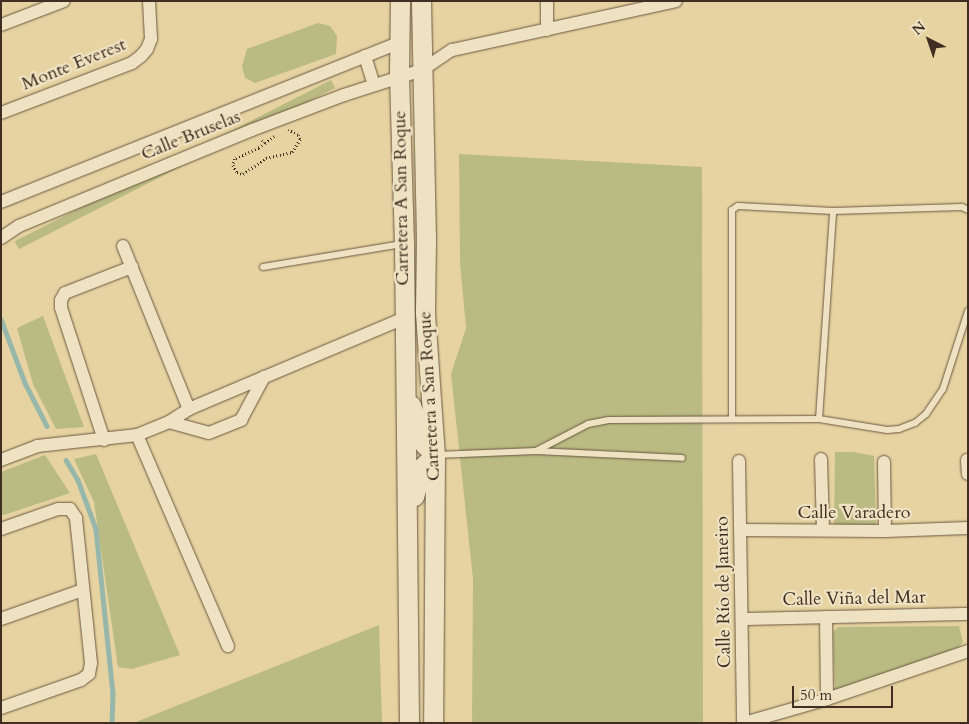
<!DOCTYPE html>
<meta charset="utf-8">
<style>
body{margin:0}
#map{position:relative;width:969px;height:724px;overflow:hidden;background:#e7d3a1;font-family:Cardo,serif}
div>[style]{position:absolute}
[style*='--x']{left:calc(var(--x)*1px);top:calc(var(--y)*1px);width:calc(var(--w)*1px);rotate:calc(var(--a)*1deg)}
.green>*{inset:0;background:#b9bb82;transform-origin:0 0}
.stream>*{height:4.5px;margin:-2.25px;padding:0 2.25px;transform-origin:2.25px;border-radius:2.25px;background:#97b7ab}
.path>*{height:2.5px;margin-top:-1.25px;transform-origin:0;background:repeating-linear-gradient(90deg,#3f2e21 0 1px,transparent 0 3.5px)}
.roads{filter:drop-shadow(0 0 1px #695741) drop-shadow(0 0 1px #695741)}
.service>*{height:6px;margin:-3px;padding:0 3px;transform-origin:3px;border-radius:3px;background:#efe2c2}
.minor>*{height:12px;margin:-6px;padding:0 6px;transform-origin:6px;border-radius:6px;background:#efe2c2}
.secondary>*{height:19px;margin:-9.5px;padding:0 9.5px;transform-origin:9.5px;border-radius:9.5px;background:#efe2c2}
span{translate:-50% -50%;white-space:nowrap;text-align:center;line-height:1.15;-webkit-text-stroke:4.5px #efe2c2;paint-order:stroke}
.street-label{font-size:18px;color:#3f2e21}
.frame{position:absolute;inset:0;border:2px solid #3f2e21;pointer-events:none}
.north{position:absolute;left:904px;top:15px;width:50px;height:50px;-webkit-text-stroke:4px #efe2c2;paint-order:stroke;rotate:319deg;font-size:14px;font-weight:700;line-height:20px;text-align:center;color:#3f2e21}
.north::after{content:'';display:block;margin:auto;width:18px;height:22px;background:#3f2e21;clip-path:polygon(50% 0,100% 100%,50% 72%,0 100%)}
.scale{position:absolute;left:792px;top:686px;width:101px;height:22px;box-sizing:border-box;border:2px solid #3f2e21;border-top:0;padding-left:6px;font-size:15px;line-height:18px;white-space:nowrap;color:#3f2e21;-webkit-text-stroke:4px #efe2c2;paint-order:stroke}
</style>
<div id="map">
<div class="green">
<div style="clip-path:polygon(318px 23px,330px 26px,337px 36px,336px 54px,255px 83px,245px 78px,242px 66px,247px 49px)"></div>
<div style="left:331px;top:80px;width:9px;height:355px;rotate:63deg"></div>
<div style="clip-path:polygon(459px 154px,702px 167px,703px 723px,472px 723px,473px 579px,451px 374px,466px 328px,460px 263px)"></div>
<div style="clip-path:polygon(43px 316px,84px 427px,56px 429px,33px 384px,17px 328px)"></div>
<div style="clip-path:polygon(835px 452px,853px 452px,874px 456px,876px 523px,871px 529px,834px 529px)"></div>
<div style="clip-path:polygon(96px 454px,180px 655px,132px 669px,118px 667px,94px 502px,74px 459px)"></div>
<div style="clip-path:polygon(45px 455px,70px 493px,1px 516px,1px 472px)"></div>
<div style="clip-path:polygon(379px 625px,382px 723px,133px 723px,136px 722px)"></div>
<div style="clip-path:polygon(959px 626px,963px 642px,957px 649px,835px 691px,833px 632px,838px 627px)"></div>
</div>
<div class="stream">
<div style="--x:1;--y:319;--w:68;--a:69.4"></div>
<div style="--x:25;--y:383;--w:48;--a:62.9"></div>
<div style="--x:66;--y:460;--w:23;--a:59"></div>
<div style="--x:78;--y:480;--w:52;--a:69.8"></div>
<div style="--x:96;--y:529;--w:166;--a:84.1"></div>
<div style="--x:113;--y:694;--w:29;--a:92"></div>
</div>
<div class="path">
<div style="--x:262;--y:140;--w:4;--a:45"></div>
<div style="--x:265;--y:143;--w:8;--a:140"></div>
<div style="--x:259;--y:148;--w:26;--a:155"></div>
<div style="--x:235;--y:159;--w:6;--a:108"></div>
<div style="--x:233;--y:165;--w:8;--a:60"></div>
<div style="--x:237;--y:172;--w:6;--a:18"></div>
<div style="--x:243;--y:174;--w:28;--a:-35"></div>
<div style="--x:266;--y:158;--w:27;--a:-13"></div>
<div style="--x:292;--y:152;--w:15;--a:-58"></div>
<div style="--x:300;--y:139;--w:4;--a:-117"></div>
<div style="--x:298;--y:135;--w:11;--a:-153"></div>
<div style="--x:265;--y:143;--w:14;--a:-36"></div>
</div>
<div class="roads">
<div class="service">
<div style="--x:263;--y:267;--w:141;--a:-9.4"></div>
<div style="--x:732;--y:419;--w:209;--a:-90"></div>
<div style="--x:732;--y:210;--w:7;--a:-34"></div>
<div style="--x:738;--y:206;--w:95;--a:3"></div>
<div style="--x:833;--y:211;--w:129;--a:-1.8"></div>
<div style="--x:962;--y:207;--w:7;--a:27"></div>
<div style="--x:819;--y:419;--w:69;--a:9.2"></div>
<div style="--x:887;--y:430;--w:12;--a:-5"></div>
<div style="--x:899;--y:429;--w:17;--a:-21"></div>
<div style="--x:915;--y:423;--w:14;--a:-39"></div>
<div style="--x:926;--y:414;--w:30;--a:-56"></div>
<div style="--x:943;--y:389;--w:82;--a:-72.2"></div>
<div style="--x:536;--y:451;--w:59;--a:-27.4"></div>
<div style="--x:588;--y:424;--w:21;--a:-11"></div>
<div style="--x:609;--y:420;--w:210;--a:-0.3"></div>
<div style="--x:819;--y:419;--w:208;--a:-86.1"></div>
<div style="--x:436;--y:455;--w:100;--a:-2.3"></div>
<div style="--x:536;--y:451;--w:146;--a:2.7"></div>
</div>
<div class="minor">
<div style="--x:1;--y:25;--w:67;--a:-20.9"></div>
<div style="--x:547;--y:30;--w:29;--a:-90"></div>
<div style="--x:365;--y:56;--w:30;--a:73"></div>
<div style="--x:1;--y:113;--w:140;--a:-20.9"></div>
<div style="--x:132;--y:63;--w:11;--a:-38"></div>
<div style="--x:141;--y:56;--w:9;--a:-49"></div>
<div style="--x:147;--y:49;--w:11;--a:-68"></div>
<div style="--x:151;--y:39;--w:38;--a:-93"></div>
<div style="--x:1;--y:202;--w:429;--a:-21.8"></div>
<div style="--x:1;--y:238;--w:22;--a:-34"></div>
<div style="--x:19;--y:226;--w:252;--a:-22.4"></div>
<div style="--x:252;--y:130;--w:98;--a:-20.8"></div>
<div style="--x:344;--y:95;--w:82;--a:-17.8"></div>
<div style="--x:422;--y:70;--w:36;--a:-34"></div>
<div style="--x:452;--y:50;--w:229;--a:-12.3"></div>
<div style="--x:123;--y:246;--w:176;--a:68"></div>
<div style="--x:169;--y:422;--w:41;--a:15.4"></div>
<div style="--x:209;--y:433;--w:35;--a:-22"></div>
<div style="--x:241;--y:420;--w:49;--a:-61.9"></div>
<div style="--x:137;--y:435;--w:230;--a:66.7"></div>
<div style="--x:104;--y:440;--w:139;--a:-108"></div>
<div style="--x:61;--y:308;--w:8;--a:-90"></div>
<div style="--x:61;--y:300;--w:8;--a:-60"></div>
<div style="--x:65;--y:293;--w:72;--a:-21.2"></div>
<div style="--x:821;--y:459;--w:71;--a:88.4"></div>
<div style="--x:1;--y:460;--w:39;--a:-21"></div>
<div style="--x:37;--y:446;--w:101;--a:-6.3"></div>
<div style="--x:137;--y:435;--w:35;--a:-22"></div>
<div style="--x:169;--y:422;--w:24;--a:-33"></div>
<div style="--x:189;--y:409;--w:233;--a:-22.9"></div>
<div style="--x:967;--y:460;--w:14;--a:86"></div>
<div style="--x:739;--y:461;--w:262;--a:89.1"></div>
<div style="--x:884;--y:462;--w:69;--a:89.2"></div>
<div style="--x:1;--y:529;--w:60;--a:-19.3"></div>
<div style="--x:58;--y:509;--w:12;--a:0"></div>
<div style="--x:70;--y:509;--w:11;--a:56"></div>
<div style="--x:76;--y:518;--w:146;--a:84.1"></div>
<div style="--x:91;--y:663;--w:11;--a:100"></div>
<div style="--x:89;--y:674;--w:10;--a:143"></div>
<div style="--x:81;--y:680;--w:85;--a:160.7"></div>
<div style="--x:741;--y:530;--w:144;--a:0.4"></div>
<div style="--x:885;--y:531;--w:83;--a:-2.1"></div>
<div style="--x:826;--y:617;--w:82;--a:89.3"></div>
<div style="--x:1;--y:619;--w:87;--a:-19.5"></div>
<div style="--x:742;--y:619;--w:226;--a:-1.3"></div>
<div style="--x:744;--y:723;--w:86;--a:-16.1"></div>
<div style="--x:827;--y:699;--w:149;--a:-18.8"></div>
</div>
<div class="secondary">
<div style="--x:400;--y:1;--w:75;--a:90.8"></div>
<div style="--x:399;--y:76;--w:168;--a:88.3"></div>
<div style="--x:404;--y:244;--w:479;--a:89.4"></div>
<div style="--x:421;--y:1;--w:238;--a:88.8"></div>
<div style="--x:426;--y:239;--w:74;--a:90.8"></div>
<div style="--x:425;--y:313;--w:142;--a:86"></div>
<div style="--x:435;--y:455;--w:268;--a:90.4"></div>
<div style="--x:411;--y:405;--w:41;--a:71.6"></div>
<div style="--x:424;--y:444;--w:16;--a:45"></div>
<div style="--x:435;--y:455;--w:18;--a:137"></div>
<div style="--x:422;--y:467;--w:30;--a:105"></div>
</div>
</div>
<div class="street-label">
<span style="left:74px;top:65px;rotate:-22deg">Monte Everest</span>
<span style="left:191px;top:136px;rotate:-22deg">Calle Bruselas</span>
<span style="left:402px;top:198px;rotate:-91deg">Carretera A San Roque</span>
<span style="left:430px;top:396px;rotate:-93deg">Carretera a San Roque</span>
<span style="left:854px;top:513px">Calle Varadero</span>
<span style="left:724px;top:592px;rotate:-91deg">Calle Río de Janeiro</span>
<span style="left:854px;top:599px;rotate:-1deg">Calle Viña del Mar</span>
</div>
<div class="frame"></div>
<div class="north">N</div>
<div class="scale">50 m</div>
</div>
